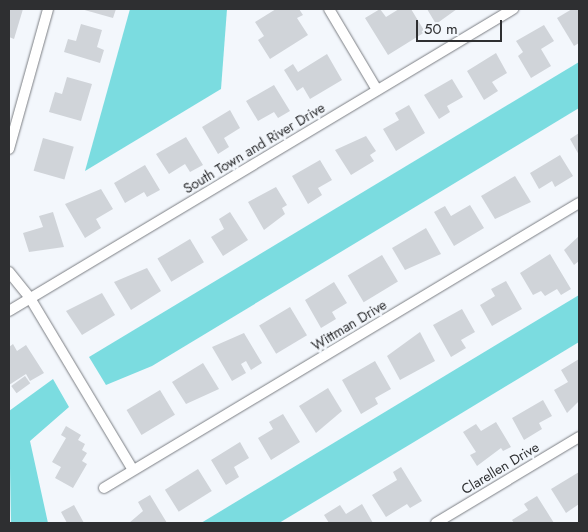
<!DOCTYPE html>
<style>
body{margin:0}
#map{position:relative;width:588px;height:532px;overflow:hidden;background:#f3f7fc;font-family:Jost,sans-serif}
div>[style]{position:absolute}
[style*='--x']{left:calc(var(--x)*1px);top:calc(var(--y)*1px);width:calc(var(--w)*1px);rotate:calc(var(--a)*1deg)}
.water>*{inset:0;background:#7bdce0}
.building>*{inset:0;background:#d0d4d9;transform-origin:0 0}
.roads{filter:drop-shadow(0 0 1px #7b7e83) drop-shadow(0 0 1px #7b7e83)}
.street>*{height:10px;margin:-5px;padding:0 5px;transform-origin:5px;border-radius:5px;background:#fff}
span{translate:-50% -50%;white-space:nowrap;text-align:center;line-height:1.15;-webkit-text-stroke:4.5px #f3f7fc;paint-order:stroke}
.street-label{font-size:14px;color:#2e2f31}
.frame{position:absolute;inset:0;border:10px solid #2e2f31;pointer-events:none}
.scale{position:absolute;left:416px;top:20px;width:86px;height:22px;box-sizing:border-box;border:2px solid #2e2f31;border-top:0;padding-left:6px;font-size:15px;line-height:18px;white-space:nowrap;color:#2e2f31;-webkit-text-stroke:4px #f3f7fc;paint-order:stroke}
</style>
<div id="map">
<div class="water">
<div style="clip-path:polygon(130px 9px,227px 9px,221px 89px,85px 171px)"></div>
<div style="clip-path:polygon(579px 62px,579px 108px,152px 366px,106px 385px,89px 357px)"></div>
<div style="clip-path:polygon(579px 295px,579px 342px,414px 442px,279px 523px,201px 523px)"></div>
<div style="clip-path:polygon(53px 379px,69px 407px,30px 441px,48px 523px,11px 523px,9px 411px)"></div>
</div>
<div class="building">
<div style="clip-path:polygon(9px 9px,23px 9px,14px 39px,9px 37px)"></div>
<div style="clip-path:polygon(81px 9px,116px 9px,113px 18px)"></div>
<div style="clip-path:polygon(276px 9px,299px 9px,303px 15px,297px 18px,308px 35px,270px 59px,258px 40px,264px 36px,255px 22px)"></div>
<div style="clip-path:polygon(380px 9px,386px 17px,399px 9px,411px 9px,425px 32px,388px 55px,365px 18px)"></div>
<div style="clip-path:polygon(427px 9px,457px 9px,436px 24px)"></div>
<div style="clip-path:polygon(572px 9px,579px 9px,579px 43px,574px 46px,557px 18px)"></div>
<div style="clip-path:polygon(81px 24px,102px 30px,97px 47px,104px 50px,100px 63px,64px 52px,68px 39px,76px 41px)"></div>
<div style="clip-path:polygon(544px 25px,554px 41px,541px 49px,551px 66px,531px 78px,518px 56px,523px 52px,516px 41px)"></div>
<div style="clip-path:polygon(496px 53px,507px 73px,492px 82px,498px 91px,484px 100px,467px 71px)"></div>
<div style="clip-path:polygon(327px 54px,342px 80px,310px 99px,303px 87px,297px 91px,284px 70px,293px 64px,298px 72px)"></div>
<div style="clip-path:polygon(67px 77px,92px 84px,81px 121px,49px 112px,55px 92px,62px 94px)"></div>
<div style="clip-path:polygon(452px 79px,463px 97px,447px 106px,450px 112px,439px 119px,424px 95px)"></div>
<div style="clip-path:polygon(274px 85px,290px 111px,278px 118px,274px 112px,258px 121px,246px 101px)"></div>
<div style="clip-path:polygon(409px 105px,425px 133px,396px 151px,383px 129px,399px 120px,395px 113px)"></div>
<div style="clip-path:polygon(230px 110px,240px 128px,224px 138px,229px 147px,218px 154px,202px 127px)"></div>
<div style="clip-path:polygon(579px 133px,579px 155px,570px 139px)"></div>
<div style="clip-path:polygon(366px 136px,376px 151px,370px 155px,374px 161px,351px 175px,335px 150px)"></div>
<div style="clip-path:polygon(186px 137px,203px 165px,190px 172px,185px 164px,169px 174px,156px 154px)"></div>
<div style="left:43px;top:138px;width:32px;height:34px;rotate:16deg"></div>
<div style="clip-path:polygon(560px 155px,573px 176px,555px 187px,552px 181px,539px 189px,530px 173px)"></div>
<div style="clip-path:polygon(320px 160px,332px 180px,318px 188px,322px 195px,308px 204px,292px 176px)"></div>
<div style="clip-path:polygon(145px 165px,160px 190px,147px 197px,144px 192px,125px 203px,114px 183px)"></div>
<div style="clip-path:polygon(515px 176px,531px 202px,495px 219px,481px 196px)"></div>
<div style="clip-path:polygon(276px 187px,287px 205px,282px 208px,285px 214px,264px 230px,248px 202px)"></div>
<div style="clip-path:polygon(101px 189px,113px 209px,96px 219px,101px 228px,85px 238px,65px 204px)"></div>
<div style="clip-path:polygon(470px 205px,484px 228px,454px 246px,434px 212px,445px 206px,451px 216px)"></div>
<div style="clip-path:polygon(53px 212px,64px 247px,29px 252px,23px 233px,43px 227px,39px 216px)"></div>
<div style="clip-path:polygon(230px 212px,248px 240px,223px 256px,211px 237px,224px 229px,219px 219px)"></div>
<div style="clip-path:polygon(426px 228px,441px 254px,405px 270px,392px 248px)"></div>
<div style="clip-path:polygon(579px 236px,579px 261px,574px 265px,564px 250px)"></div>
<div style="left:190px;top:239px;width:27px;height:38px;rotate:59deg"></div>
<div style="clip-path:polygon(550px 254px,571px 289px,561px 295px,557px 289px,545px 296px,541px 291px,533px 295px,520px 273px)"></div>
<div style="left:382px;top:255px;width:31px;height:40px;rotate:59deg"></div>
<div style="clip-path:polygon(147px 268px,161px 291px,131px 310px,114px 282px)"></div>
<div style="clip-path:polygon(506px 281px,522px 309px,492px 326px,480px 305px,495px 296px,491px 289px)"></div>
<div style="clip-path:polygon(334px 282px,347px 303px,332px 312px,336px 319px,321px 328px,305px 300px)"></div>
<div style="clip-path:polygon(102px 293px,115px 315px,82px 335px,66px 311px)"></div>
<div style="left:290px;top:307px;width:33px;height:36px;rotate:59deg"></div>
<div style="clip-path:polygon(462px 309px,475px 332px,461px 340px,466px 348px,451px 357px,433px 325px)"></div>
<div style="clip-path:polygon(420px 332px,435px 361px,400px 380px,387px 356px)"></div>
<div style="clip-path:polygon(244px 333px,262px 363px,251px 370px,246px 361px,241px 364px,246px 373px,232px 381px,212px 347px)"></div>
<div style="clip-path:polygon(13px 344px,17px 351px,26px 345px,44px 373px,30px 381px,26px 374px,9px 385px,9px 347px)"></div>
<div style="clip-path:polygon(579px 359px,579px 401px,567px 413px,554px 390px,568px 382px,561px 370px)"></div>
<div style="clip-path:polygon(375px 361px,391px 389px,375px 398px,378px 404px,361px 414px,342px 380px)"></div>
<div style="clip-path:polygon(203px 363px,219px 389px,186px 404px,172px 382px)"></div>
<div style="left:25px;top:376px;width:9px;height:17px;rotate:54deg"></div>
<div style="clip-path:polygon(328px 388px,342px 411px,316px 433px,299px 406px)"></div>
<div style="left:160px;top:390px;width:29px;height:39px;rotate:59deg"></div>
<div style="clip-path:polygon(543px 400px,552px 416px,539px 423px,542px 429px,524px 440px,512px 418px)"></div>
<div style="clip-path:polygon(283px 414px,300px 442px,271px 460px,258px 438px,273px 429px,269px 422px)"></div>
<div style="clip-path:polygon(496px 422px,511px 447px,503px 451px,501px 448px,477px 466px,470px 455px,476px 452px,463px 432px,476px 424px,481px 431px)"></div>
<div style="clip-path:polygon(66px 426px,81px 435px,78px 440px,85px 444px,82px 450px,87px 453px,82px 461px,87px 464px,73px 488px,55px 478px,61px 467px,52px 462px,66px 438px,61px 435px)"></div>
<div style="clip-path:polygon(240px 442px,249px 458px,234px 467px,239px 477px,226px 485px,211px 460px)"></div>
<div style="clip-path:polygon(401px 467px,422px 501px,410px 508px,407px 504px,386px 517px,372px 495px,397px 480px,393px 472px)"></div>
<div style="left:198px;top:469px;width:26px;height:39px;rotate:58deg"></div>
<div style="clip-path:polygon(579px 472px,579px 504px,566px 513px,551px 489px)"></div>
<div style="clip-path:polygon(150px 495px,167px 523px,129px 523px,143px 511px,138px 502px)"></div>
<div style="clip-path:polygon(537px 496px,554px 523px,514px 523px,512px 520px,528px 510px,524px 504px)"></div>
<div style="clip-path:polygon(362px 504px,373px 523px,329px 523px,324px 515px,340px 505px,346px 514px)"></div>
<div style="clip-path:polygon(74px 505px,84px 523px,67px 523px,61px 512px)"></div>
</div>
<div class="roads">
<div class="street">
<div style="--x:329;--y:9;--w:94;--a:59.3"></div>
<div style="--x:9;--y:149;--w:145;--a:-74.4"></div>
<div style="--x:9;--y:272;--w:33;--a:51"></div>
<div style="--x:30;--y:298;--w:200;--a:59.1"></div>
<div style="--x:9;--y:311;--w:588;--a:-30.93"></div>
<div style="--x:104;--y:488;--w:554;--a:-30.96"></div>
<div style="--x:436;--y:523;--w:167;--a:-31"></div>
</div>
</div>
<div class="street-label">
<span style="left:254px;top:148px;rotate:-31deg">South Town and River Drive</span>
<span style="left:349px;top:325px;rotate:-31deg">Wittman Drive</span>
<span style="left:500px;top:468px;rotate:-31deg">Clarellen Drive</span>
</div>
<div class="frame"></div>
<div class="scale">50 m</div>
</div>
